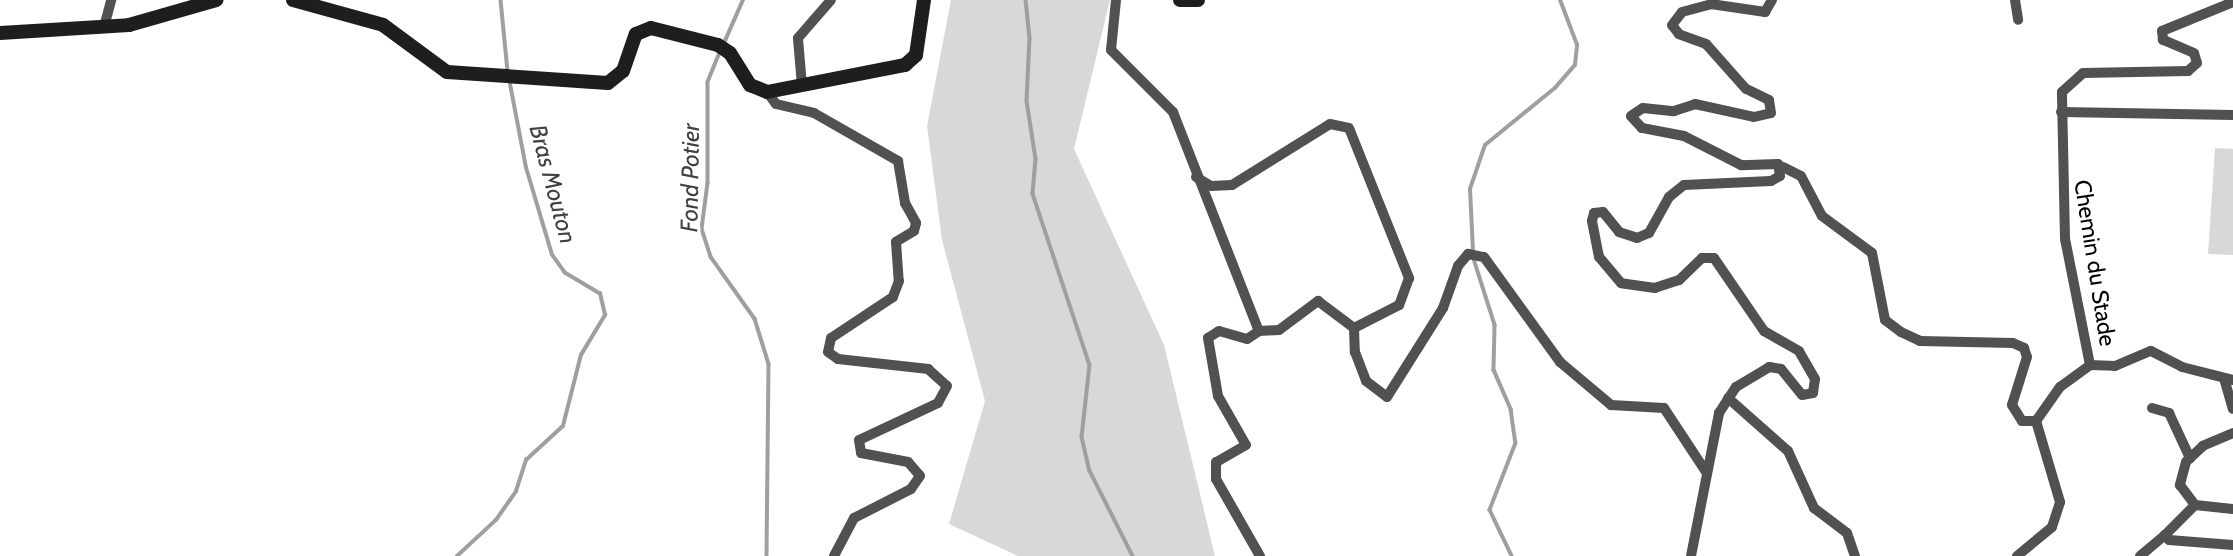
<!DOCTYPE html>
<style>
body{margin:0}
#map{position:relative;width:2233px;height:556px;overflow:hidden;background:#fff;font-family:Cabin,sans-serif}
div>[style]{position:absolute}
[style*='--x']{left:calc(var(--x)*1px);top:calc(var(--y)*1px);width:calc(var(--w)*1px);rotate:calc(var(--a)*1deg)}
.green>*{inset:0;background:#d8d8d8}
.stream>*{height:3.5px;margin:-1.75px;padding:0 1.75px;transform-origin:1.75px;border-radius:1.75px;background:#9f9f9f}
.street>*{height:10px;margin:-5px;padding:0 5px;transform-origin:5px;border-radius:5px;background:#515151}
.secondary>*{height:14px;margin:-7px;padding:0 7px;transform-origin:7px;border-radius:7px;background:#1e1e1e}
span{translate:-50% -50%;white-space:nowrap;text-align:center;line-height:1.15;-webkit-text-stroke:6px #fff;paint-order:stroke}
.street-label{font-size:23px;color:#000}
.water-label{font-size:24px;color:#404040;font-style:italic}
</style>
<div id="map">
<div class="green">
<div style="clip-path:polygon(951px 0,1110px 0,1074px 149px,1164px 345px,1215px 556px,1018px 556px,949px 524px,985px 401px,942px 240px,927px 126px)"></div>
<div style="clip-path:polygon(2215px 148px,2233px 149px,2233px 255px,2208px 254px)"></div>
</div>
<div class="stream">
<div style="--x:501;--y:0;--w:71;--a:84.4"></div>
<div style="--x:1026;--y:0;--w:38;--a:84"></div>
<div style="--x:1030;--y:38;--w:63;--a:92.7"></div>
<div style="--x:1027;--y:101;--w:59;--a:81.2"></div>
<div style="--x:1036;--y:159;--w:35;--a:95"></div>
<div style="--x:1033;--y:194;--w:180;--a:71.6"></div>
<div style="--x:1090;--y:365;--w:72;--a:96.3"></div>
<div style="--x:1082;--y:437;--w:35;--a:77"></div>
<div style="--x:1090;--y:471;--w:95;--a:63.2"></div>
<div style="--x:724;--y:43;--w:47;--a:-66.2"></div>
<div style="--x:721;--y:50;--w:35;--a:112"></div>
<div style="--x:708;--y:83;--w:100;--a:90"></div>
<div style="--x:708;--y:183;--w:46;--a:97.4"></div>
<div style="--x:702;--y:229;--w:29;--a:72"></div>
<div style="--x:711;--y:257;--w:76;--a:54.6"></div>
<div style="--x:755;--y:319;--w:47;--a:72.7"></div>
<div style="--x:769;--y:364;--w:192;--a:90.6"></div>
<div style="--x:1473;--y:251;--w:62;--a:-92.8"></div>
<div style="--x:1470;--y:189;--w:46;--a:-71.2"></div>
<div style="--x:1485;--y:145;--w:90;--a:-39.2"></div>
<div style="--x:1555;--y:88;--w:30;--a:-49"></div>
<div style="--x:1575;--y:65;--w:20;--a:-84"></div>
<div style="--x:1577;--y:45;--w:48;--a:-110.7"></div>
<div style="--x:1474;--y:259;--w:69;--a:72.3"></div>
<div style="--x:1495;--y:325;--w:45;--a:91.3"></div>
<div style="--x:1494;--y:370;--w:43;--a:66.4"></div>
<div style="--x:1511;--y:409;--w:34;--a:82"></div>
<div style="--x:1516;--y:443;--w:72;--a:111.2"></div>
<div style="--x:1490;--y:510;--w:51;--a:64.4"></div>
<div style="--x:457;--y:556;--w:53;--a:-42.7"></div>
<div style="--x:496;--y:520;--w:35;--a:-55"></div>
<div style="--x:516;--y:491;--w:33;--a:-72"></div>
<div style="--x:526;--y:460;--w:50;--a:-42.6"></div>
<div style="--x:563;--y:426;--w:73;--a:-75.8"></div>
<div style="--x:581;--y:355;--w:47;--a:-59"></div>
<div style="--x:605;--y:315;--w:22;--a:-103"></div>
<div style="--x:600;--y:294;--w:41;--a:-149"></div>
<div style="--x:565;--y:273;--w:22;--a:-126"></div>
<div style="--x:552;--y:255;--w:91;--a:-106.6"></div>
<div style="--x:526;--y:168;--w:91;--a:-100.8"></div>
</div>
<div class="street">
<div style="--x:1116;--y:0;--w:50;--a:95.7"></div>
<div style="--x:1111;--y:50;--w:88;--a:45"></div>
<div style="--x:1173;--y:112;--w:235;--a:68.6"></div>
<div style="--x:1259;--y:331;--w:20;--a:-3"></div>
<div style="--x:1279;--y:330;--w:49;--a:-36.6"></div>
<div style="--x:1318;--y:301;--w:45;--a:36.9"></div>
<div style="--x:2015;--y:0;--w:20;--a:81"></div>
<div style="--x:104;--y:27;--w:28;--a:-75"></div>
<div style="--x:802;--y:86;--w:48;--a:-94.8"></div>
<div style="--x:798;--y:38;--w:50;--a:-49"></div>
<div style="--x:767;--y:92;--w:15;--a:53"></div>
<div style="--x:776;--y:104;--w:39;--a:13"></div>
<div style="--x:814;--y:113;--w:97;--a:29.7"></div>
<div style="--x:898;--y:161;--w:43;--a:80.5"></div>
<div style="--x:905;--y:203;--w:23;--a:61"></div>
<div style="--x:916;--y:223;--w:8;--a:104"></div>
<div style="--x:914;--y:231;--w:21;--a:149"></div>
<div style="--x:896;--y:242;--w:39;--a:86"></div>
<div style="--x:899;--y:281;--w:17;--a:111"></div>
<div style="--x:893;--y:297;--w:74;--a:146.5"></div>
<div style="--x:831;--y:338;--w:14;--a:102"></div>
<div style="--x:828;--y:352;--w:12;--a:35"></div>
<div style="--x:838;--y:359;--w:91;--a:6.3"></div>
<div style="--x:928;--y:369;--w:25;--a:42"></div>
<div style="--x:947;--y:386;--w:19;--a:118"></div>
<div style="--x:938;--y:403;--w:87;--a:154.9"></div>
<div style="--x:859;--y:440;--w:13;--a:81"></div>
<div style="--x:861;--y:453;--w:48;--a:10.8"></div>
<div style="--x:908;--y:462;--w:18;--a:49"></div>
<div style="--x:920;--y:476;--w:16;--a:125"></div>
<div style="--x:911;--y:489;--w:64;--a:153"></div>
<div style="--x:854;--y:518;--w:43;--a:117.8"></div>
<div style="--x:2061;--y:112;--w:172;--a:1"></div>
<div style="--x:1783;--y:167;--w:20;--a:27"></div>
<div style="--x:1801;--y:176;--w:45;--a:62.3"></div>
<div style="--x:1822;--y:216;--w:62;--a:36.5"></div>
<div style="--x:1872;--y:253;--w:68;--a:79"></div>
<div style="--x:1885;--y:320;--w:20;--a:37"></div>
<div style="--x:1901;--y:332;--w:21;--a:25"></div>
<div style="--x:1920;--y:341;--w:93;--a:1.2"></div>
<div style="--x:2013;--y:343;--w:12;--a:24"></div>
<div style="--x:2024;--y:348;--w:9;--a:72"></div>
<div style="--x:2027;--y:357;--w:50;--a:107.4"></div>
<div style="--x:2012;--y:405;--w:19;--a:58"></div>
<div style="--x:2022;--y:421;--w:14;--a:0"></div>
<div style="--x:2036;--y:421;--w:42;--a:-54.8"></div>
<div style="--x:2060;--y:387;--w:37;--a:-36"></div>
<div style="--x:1196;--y:177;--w:17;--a:31"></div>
<div style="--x:1211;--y:186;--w:21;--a:-3"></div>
<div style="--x:1232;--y:185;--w:115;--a:-31.9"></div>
<div style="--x:1330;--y:124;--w:19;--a:12"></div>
<div style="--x:1349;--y:128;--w:162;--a:68.2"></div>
<div style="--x:1409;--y:278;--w:29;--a:110"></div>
<div style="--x:1399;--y:305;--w:51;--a:152.9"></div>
<div style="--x:1354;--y:328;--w:24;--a:88"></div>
<div style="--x:1355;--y:352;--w:31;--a:69"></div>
<div style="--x:1366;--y:381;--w:26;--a:37"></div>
<div style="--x:1387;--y:397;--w:105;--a:-57.8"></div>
<div style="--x:1443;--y:308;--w:45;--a:-70.3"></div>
<div style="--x:1458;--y:266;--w:16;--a:-50"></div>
<div style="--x:1468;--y:254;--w:16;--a:11"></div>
<div style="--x:1484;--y:257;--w:130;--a:54.1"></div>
<div style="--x:1560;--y:362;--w:67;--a:40.1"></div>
<div style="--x:1611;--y:405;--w:53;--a:3.2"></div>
<div style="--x:1664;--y:408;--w:77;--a:56.7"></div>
<div style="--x:1259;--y:331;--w:14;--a:146"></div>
<div style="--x:1247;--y:339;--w:29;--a:-164"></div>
<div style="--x:1219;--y:331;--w:13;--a:148"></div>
<div style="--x:1208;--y:338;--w:59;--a:80.2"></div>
<div style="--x:1218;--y:396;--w:56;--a:60.3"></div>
<div style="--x:1246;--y:445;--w:34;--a:150"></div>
<div style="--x:1216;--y:462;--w:17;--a:90"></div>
<div style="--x:1216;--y:479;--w:89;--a:60.3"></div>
<div style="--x:2090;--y:365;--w:128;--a:-101.2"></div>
<div style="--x:2065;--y:239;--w:147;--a:-91.2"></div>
<div style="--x:2062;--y:92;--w:28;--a:-42"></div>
<div style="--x:2083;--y:73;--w:105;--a:-1.1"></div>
<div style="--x:2188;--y:71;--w:12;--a:-42"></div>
<div style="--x:2197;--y:63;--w:10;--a:-107"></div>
<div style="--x:2194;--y:53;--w:34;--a:-157"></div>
<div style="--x:2163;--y:40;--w:9;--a:-96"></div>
<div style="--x:2162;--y:31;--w:77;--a:-22.2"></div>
<div style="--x:2090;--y:365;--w:25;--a:2"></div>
<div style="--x:2115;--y:366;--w:39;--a:-23"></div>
<div style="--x:2151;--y:351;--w:35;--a:27"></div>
<div style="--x:2182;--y:367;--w:53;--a:14.3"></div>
<div style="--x:2224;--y:378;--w:32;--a:74"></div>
<div style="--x:1728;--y:398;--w:80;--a:41.5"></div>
<div style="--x:1788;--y:451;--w:63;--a:65.5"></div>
<div style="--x:1814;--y:508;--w:41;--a:37.1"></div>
<div style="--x:1847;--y:533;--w:24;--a:71"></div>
<div style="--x:2152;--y:408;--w:18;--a:16"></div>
<div style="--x:2169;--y:413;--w:50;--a:65"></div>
<div style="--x:2233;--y:433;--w:33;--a:157"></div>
<div style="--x:2203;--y:446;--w:23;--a:137"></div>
<div style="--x:2186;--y:462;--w:24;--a:105"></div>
<div style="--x:2180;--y:485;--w:25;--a:53"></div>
<div style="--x:2195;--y:505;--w:38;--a:6"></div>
<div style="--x:2195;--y:505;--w:42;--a:135"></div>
<div style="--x:2165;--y:535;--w:6;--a:51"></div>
<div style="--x:2169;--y:540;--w:64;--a:4.5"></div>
<div style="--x:1691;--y:556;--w:146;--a:-78.9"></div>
<div style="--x:1719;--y:413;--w:31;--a:-57"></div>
<div style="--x:1736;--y:387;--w:39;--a:-31"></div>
<div style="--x:1769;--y:367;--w:12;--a:9"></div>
<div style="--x:1781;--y:369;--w:33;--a:51"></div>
<div style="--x:1802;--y:395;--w:11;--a:-10"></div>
<div style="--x:1813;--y:393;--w:14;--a:-82"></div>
<div style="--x:1815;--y:379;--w:32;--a:-120"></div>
<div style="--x:1799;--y:351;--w:40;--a:-150.3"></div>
<div style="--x:1764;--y:331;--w:88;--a:-124.4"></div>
<div style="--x:1714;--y:258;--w:12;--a:180"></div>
<div style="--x:1702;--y:258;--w:32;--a:136"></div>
<div style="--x:1679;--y:280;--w:25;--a:162"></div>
<div style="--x:1655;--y:288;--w:34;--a:-172"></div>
<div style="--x:1621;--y:283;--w:34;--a:-130"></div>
<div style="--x:1599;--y:257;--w:37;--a:-101"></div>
<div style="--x:1592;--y:221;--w:8;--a:-76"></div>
<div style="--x:1594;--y:213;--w:9;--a:-6"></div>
<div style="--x:1603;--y:212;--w:26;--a:51"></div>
<div style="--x:1619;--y:232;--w:19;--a:18"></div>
<div style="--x:1637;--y:238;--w:13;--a:-23"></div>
<div style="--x:1649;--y:233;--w:41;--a:-60.9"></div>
<div style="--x:1669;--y:197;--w:19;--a:-39"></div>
<div style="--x:1684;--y:185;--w:87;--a:-2.6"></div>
<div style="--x:1771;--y:181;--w:10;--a:-29"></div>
<div style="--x:1780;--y:176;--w:12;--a:-99"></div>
<div style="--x:1778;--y:164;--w:37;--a:178"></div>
<div style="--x:1741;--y:165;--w:64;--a:-153"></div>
<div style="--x:1684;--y:136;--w:43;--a:-169.2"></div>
<div style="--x:1642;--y:128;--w:16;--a:-133"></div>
<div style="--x:1631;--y:116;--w:14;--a:-34"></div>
<div style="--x:1643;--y:108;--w:31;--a:6"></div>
<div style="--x:1674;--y:111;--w:22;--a:-18"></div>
<div style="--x:1695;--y:104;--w:60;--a:12.4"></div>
<div style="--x:1754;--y:117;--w:17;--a:-13"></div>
<div style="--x:1771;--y:113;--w:13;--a:-99"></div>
<div style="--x:1769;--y:100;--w:25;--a:-154"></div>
<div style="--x:1746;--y:89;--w:60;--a:-131.6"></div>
<div style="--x:1706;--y:44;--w:29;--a:-160"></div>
<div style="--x:1679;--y:34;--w:11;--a:-128"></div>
<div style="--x:1672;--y:25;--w:16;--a:-52"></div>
<div style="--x:1682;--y:12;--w:30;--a:-15"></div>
<div style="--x:1711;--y:4;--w:55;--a:8.4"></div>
<div style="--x:1765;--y:12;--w:14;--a:-60"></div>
<div style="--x:2017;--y:556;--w:45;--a:-39.6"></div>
<div style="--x:2052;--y:527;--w:26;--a:-72"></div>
<div style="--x:2060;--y:502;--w:84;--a:-106.5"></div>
<div style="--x:2140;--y:556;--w:33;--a:-40"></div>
</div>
<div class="secondary">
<div style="--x:293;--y:0;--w:93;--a:15.5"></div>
<div style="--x:383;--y:25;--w:79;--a:36.3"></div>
<div style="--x:447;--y:72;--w:161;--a:3.9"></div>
<div style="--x:608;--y:83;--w:19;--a:-39"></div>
<div style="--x:623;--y:71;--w:39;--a:-71"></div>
<div style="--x:636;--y:34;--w:16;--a:-22"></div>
<div style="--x:651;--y:28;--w:69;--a:14.2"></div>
<div style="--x:718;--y:45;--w:14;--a:34"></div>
<div style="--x:730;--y:53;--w:38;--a:58"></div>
<div style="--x:750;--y:85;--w:18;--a:22"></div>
<div style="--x:767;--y:92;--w:141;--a:-11.1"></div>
<div style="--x:905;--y:65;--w:15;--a:-42"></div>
<div style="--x:916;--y:55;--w:56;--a:-81.7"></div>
<div style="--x:1180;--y:0;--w:18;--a:0"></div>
<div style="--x:0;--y:33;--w:129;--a:-3.5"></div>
<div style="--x:129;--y:25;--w:91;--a:-16"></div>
</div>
<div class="street-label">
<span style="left:2095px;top:263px;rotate:81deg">Chemin du Stade</span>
</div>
<div class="water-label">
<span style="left:690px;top:178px;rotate:-89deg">Fond Potier</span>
<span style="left:553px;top:184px;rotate:75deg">Bras Mouton</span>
</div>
</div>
